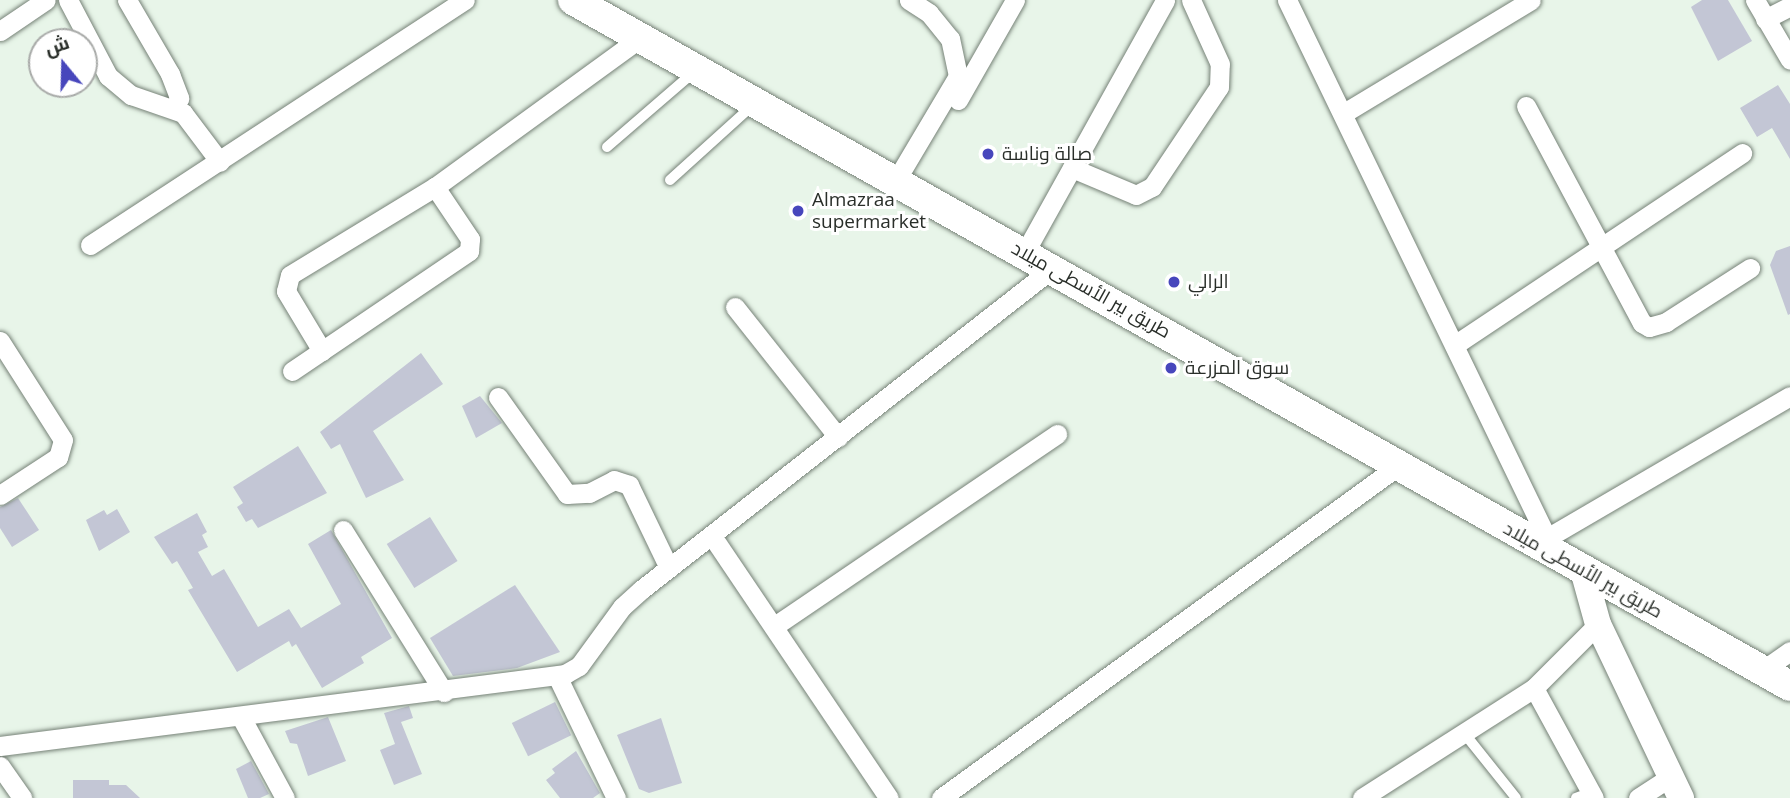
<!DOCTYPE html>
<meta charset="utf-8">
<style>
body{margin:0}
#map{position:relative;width:1790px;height:798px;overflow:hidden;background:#e8f5e9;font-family:"Open Sans",Cairo,sans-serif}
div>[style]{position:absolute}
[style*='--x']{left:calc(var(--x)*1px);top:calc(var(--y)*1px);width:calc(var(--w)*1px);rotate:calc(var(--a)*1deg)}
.building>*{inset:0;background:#c3c6d5;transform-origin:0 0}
.roads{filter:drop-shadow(0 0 2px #768277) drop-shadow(0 0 2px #768277)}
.service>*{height:10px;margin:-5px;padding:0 5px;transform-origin:5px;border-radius:5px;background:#fff}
.minor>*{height:19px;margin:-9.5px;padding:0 9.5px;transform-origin:9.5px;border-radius:9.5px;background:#fff}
.secondary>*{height:26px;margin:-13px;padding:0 13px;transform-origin:13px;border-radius:13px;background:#fff}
.primary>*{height:30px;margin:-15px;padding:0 15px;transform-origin:15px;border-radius:15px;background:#fff}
.dots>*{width:19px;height:19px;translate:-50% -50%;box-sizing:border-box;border:4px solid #fff;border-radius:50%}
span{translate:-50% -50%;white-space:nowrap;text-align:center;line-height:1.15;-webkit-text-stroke:6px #fff;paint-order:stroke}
.poi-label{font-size:19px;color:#292e29}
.left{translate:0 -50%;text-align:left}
.street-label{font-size:19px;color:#292e29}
.north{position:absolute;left:28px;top:28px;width:70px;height:70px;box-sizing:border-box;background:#fff;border:2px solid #a9aba9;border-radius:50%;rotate:341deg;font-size:19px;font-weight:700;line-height:28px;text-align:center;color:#292e29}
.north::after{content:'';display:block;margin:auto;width:24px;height:32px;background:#4746bc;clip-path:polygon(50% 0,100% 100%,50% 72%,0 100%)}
</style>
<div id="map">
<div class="building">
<div style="clip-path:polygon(1702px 0,1728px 0,1752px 41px,1718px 61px,1691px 7px)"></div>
<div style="clip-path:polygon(1778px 85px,1790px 104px,1790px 159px,1772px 128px,1757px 137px,1740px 108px)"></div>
<div style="clip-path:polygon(1790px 246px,1790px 314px,1788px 315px,1770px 265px,1776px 251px)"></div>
<div style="clip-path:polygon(421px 353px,443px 384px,373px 431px,404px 480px,366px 498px,340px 444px,331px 449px,320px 432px)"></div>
<div style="clip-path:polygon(480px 396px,502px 423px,476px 438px,462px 406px)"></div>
<div style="clip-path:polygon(298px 446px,327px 493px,258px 528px,252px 519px,246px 522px,237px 507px,243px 503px,233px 487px)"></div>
<div style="clip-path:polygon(18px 498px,39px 530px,12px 547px,0 528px,0 507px)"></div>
<div style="clip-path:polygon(117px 509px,130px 532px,99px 551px,86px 520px,104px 510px,107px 515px)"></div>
<div style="clip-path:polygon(197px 513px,207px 532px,202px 535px,208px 547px,198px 552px,212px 576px,224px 569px,258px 627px,289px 609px,301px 628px,341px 604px,308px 544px,331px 530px,392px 638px,361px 657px,364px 663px,322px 688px,296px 644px,292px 647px,289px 641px,237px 672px,188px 590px,193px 588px,177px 561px,172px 564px,154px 537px)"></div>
<div style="left:430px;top:517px;width:52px;height:51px;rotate:58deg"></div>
<div style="clip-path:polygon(515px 585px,560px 652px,517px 668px,453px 676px,430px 638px)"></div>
<div style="left:555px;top:702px;width:37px;height:48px;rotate:64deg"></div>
<div style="clip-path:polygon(409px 706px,413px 718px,401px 722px,422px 774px,394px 785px,380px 750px,395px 744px,384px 713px)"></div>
<div style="clip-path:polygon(328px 717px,346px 761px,308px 776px,297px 744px,290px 743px,285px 731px)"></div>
<div style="clip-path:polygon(661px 718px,682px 783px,649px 793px,639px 789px,617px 735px)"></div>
<div style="clip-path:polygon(576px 751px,600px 793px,593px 798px,560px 798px,546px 780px,555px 773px,552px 769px)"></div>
<div style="clip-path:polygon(251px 761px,269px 794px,260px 798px,248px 798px,236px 769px)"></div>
<div style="clip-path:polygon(73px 780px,109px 780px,109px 785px,126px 785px,140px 798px,73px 798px)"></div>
</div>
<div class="roads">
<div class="service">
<div style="--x:607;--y:147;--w:115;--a:-40.8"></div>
<div style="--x:670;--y:180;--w:112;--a:-42.1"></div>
<div style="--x:1464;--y:733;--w:83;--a:51.3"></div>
<div style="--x:1576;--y:798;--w:5;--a:-22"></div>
</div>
<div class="minor">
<div style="--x:68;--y:0;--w:86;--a:62.2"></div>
<div style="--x:108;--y:76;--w:30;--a:40"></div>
<div style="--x:131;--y:95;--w:55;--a:19.1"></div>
<div style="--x:183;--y:113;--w:61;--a:52.9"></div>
<div style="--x:127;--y:0;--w:86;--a:59.8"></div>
<div style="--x:170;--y:74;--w:26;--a:69"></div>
<div style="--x:179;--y:98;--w:11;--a:112"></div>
<div style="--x:1287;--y:0;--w:598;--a:64.21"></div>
<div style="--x:1547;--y:538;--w:12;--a:104"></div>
<div style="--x:1755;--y:0;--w:69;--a:59.7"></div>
<div style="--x:1765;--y:19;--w:28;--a:-27"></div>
<div style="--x:0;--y:31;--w:55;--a:-34"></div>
<div style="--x:958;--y:100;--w:115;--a:-60.3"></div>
<div style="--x:1526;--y:106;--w:246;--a:61.9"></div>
<div style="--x:1642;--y:323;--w:8;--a:30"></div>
<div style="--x:1649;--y:327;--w:18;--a:-16"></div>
<div style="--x:1666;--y:322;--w:100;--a:-32.7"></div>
<div style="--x:1344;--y:113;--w:218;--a:-31.1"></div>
<div style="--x:1072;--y:168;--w:69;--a:22.9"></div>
<div style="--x:1136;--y:195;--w:18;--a:-27"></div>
<div style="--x:1152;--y:187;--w:120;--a:-56.2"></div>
<div style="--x:1219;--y:87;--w:23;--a:-88"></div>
<div style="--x:1220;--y:64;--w:70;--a:-114.4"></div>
<div style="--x:895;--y:182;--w:123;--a:-59.3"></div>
<div style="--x:958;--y:76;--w:38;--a:-102"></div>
<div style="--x:950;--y:39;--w:33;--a:-129"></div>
<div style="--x:929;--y:13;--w:24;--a:-147"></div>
<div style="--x:90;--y:245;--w:448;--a:-33.2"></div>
<div style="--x:1025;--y:252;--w:288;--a:-60.9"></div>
<div style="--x:735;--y:307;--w:166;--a:51.6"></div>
<div style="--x:0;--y:341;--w:117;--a:57.5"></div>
<div style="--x:63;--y:440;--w:18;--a:106"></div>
<div style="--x:58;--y:457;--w:69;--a:146.8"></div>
<div style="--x:1456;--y:344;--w:344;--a:-33.7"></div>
<div style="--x:322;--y:351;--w:70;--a:-121"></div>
<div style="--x:286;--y:291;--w:16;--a:-76"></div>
<div style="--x:290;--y:275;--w:170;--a:-31.3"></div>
<div style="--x:435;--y:187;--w:253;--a:-36"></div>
<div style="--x:292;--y:371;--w:214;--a:-34.1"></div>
<div style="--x:469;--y:251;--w:12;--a:-85"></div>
<div style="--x:470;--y:239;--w:63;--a:-123.9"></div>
<div style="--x:498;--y:397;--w:119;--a:54.6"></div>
<div style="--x:567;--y:494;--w:22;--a:-3"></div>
<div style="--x:589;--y:493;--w:28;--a:-27"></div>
<div style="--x:614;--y:480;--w:16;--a:18"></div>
<div style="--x:629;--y:485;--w:92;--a:64.3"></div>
<div style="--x:343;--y:530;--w:191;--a:58.1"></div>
<div style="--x:712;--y:536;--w:316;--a:56"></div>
<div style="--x:1547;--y:538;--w:281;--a:-30.3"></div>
<div style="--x:776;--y:625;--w:340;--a:-34.2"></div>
<div style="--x:1763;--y:670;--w:33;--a:-35"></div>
<div style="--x:557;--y:676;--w:136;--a:64.2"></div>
<div style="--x:1534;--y:688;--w:125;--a:61.4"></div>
<div style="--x:241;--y:717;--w:92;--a:61.5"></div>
<div style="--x:0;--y:746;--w:570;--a:-7.26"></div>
<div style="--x:565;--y:674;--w:16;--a:-30"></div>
<div style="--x:579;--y:666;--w:73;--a:-53.9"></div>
<div style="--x:622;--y:607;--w:27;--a:-42"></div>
<div style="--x:642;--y:589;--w:523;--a:-38.01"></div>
<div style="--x:0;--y:766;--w:39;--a:55"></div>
<div style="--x:941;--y:798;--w:565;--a:-36"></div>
<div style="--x:1362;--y:798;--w:204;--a:-32.6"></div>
<div style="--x:1534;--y:688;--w:91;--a:-45"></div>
<div style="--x:1638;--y:798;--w:38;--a:-33"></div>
</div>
<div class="secondary">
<div style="--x:1583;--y:570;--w:56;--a:74.5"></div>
<div style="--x:1598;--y:624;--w:193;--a:64.5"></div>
</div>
<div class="primary">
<div style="--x:573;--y:0;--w:1397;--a:29.41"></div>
</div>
</div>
<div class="dots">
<div style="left:988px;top:154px;background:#4746bc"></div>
<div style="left:798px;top:211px;background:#4746bc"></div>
<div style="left:1174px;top:282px;background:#4746bc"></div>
<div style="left:1171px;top:368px;background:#4746bc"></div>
</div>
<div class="poi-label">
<span class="left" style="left:1002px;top:154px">صالة وناسة</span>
<span class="left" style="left:812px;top:211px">Almazraa<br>supermarket</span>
<span class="left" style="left:1188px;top:282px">الرالي</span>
<span class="left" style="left:1185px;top:368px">سوق المزرعة</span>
</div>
<div class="street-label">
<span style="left:1091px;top:290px;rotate:29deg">طريق بير الأسطى ميلاد</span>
<span style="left:1583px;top:570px;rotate:29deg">طريق بير الأسطى ميلاد</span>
</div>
<div class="north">ش</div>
</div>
